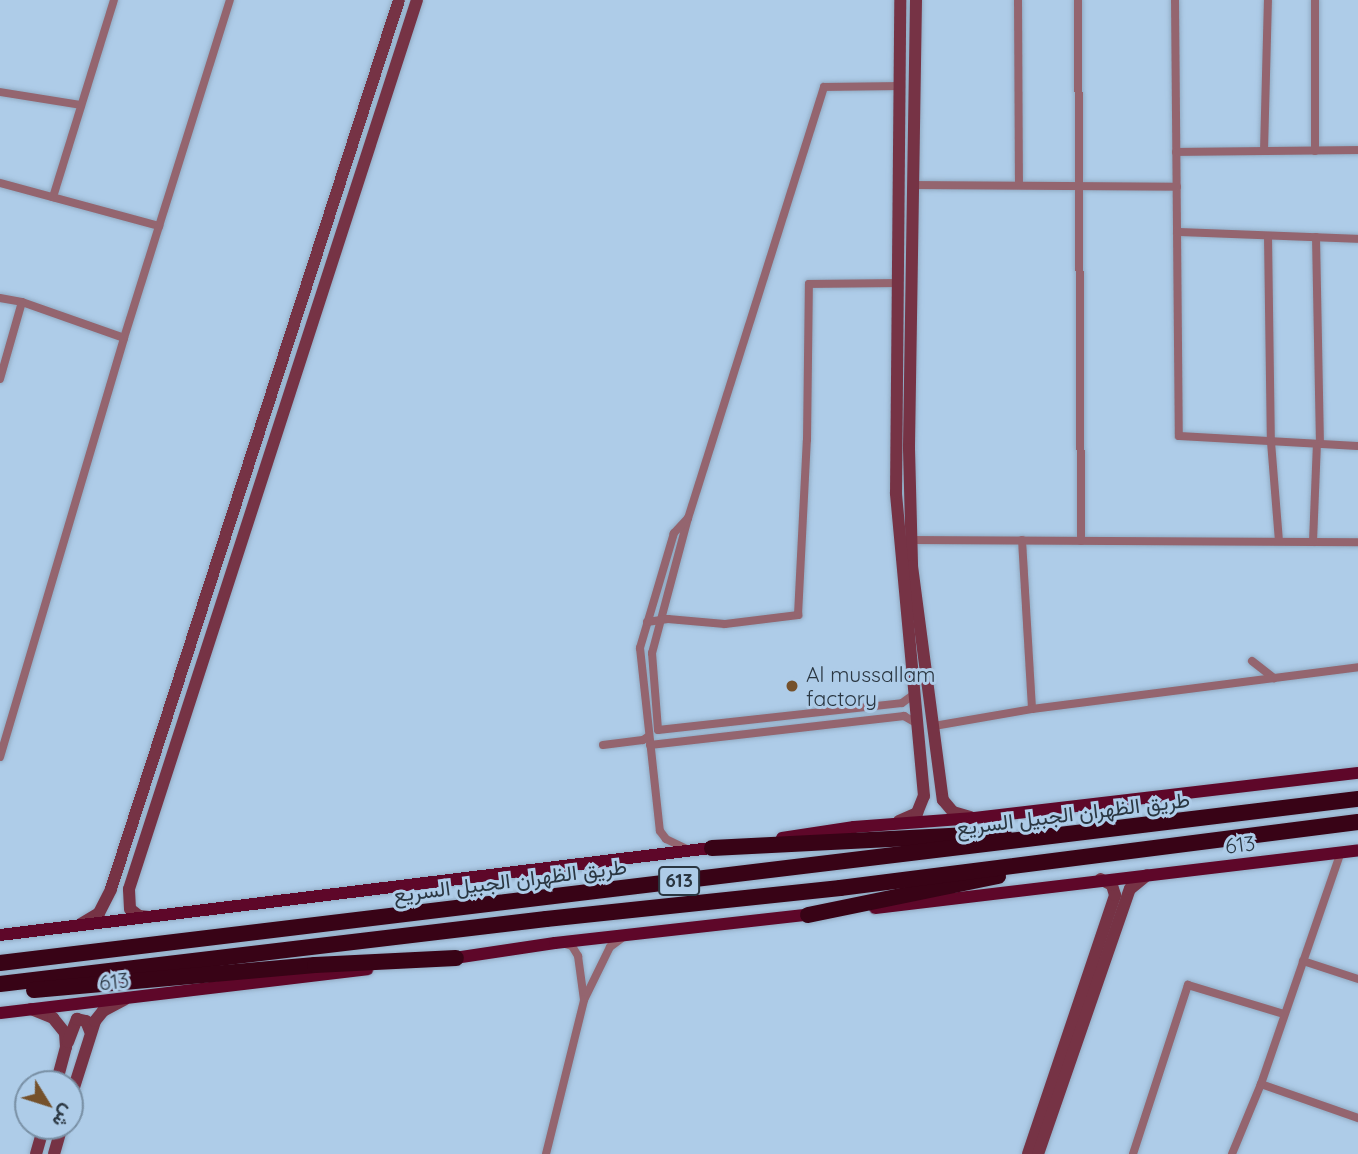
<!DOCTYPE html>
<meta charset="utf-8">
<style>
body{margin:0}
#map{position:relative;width:1358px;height:1154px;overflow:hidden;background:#aecce8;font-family:Quicksand,Vazirmatn,sans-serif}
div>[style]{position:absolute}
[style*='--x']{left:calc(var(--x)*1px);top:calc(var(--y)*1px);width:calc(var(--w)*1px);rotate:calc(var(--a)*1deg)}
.roads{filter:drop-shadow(0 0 2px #91abc3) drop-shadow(0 0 2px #91abc3)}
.street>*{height:8px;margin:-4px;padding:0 4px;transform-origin:4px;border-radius:4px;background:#94656f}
.secondary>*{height:12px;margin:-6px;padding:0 6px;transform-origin:6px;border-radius:6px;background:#763345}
.primary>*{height:12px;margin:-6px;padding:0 6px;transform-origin:6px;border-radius:6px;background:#5e0729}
.highway>*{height:16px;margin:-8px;padding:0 8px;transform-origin:8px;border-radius:8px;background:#380316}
.dots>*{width:19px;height:19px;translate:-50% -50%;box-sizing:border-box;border:4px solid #aecce8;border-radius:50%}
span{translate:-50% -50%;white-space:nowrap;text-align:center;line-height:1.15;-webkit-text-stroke:6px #aecce8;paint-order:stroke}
.shield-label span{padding:2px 5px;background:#aecce8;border:2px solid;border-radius:5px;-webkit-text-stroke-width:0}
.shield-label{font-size:19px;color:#2a3641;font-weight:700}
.poi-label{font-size:21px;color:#2a3641}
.left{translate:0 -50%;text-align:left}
.street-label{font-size:21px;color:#2a3641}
.north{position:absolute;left:14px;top:1070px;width:70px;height:70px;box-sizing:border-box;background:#aecce8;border:2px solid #7990a5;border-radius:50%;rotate:128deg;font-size:19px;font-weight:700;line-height:28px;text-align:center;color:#2a3641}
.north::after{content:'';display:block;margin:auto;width:24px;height:32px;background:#75512b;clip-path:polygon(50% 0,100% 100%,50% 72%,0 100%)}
</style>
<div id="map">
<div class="roads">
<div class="street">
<div style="--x:1018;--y:0;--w:185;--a:89.7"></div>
<div style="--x:1078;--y:0;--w:541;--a:89.68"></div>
<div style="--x:1175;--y:0;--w:436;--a:89.5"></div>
<div style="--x:1179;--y:436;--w:179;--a:3.2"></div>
<div style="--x:899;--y:86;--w:75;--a:179.2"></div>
<div style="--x:824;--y:87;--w:452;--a:107.5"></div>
<div style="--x:688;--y:518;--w:140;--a:104.9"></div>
<div style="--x:652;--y:653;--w:77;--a:85.5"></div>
<div style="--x:658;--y:730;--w:245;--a:-6.3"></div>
<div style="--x:902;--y:703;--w:14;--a:-36"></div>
<div style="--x:0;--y:92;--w:82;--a:9.1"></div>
<div style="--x:1264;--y:151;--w:151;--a:-88.5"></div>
<div style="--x:1315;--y:151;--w:151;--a:-90"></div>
<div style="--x:1176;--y:152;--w:182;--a:-0.6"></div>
<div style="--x:0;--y:183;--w:165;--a:15.1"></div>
<div style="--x:913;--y:185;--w:264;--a:0.4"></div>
<div style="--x:53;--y:197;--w:206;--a:-72.8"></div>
<div style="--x:1177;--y:232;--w:181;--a:2.2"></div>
<div style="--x:1268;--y:236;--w:206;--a:89.2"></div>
<div style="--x:1271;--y:442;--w:99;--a:85.4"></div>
<div style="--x:1316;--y:237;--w:207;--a:88.9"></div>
<div style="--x:0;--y:298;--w:22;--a:10"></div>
<div style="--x:22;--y:302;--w:108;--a:19.4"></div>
<div style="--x:0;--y:379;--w:80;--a:-74.1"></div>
<div style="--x:688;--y:518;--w:21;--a:133"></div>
<div style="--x:674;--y:533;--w:120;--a:106.5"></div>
<div style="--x:640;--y:648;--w:184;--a:83.8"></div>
<div style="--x:660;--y:831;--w:10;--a:53"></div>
<div style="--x:666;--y:839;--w:25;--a:26"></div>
<div style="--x:911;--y:540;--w:447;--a:0.3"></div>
<div style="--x:1022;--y:540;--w:169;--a:86.6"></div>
<div style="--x:1313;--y:542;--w:98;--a:-87.7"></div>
<div style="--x:647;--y:622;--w:21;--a:-8"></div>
<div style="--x:668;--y:619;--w:57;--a:5"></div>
<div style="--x:725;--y:624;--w:74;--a:-7"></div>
<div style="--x:798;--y:615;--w:175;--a:-87.1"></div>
<div style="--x:807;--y:440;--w:156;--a:-89.3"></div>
<div style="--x:809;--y:284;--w:88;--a:-0.7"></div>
<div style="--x:1252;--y:661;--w:28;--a:38"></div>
<div style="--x:934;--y:726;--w:99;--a:-9.8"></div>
<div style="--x:1032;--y:709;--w:329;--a:-7.3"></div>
<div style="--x:603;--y:745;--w:40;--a:-7.1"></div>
<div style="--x:643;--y:740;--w:7;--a:-34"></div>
<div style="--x:650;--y:745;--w:256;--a:-6.5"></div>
<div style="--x:904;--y:716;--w:14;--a:30"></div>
<div style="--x:0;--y:757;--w:437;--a:-73.5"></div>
<div style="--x:124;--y:338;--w:354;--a:-72.6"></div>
<div style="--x:565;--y:944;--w:7;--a:16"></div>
<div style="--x:572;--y:946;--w:12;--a:59"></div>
<div style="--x:578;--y:956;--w:44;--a:82.2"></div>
<div style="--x:584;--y:1000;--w:59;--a:-63.9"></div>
<div style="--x:610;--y:947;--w:15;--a:-37"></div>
<div style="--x:1303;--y:961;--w:58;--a:18.1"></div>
<div style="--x:1261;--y:1084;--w:103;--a:19.3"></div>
<div style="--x:546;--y:1154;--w:159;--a:-76.1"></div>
<div style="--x:1133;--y:1154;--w:178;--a:-72"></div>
<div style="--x:1188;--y:985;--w:100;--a:16.8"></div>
<div style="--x:1232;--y:1154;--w:76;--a:-67.5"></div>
<div style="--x:1261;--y:1084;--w:245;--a:-71"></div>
</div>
<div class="secondary">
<div style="--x:916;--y:0;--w:449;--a:90.9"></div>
<div style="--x:909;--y:449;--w:117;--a:88.5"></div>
<div style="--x:912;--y:566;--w:236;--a:82.5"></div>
<div style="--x:943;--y:800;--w:16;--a:50"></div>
<div style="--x:953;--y:812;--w:18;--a:16"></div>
<div style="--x:899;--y:821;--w:20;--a:-24"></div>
<div style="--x:917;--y:813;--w:18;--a:-68"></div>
<div style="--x:924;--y:796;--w:304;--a:-95.3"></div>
<div style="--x:896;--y:493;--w:493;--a:-89.5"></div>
<div style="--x:149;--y:917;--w:10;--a:-174"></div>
<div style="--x:139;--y:916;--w:11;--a:-142"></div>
<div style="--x:130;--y:909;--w:20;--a:-93"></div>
<div style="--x:129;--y:889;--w:934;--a:-72.05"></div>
<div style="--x:81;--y:924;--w:21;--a:-31"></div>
<div style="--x:99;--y:913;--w:27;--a:-63"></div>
<div style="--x:111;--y:889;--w:934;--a:-72.05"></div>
<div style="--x:31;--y:1009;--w:24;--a:22"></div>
<div style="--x:53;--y:1018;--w:19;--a:51"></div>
<div style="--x:65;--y:1033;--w:14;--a:86"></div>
<div style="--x:66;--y:1047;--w:38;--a:105"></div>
<div style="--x:68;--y:1042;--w:25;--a:-69"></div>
<div style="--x:77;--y:1019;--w:9;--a:13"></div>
<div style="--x:86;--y:1021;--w:11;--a:68"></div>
<div style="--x:70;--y:1100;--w:83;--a:-72.4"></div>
<div style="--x:95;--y:1021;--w:13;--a:-51"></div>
<div style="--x:103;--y:1011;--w:24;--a:-28"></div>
<div style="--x:36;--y:1154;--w:29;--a:-74"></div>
<div style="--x:54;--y:1154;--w:29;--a:-74"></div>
<div style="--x:1028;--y:1154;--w:273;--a:-71.4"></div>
<div style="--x:1115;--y:895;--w:10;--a:-107"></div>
<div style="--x:1112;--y:885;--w:13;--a:-153"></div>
<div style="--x:1038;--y:1154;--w:281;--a:-70.9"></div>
<div style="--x:1130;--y:889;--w:22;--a:-39"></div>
</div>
<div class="primary">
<div style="--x:782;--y:838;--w:73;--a:-8.7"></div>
<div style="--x:854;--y:827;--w:120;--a:-4.3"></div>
<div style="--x:974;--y:818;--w:387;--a:-6.7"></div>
<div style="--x:875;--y:908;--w:486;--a:-6.8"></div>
<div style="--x:0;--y:935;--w:724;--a:-6.98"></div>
<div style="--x:448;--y:959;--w:108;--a:-8.5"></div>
<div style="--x:555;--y:943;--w:262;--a:-6.4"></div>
<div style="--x:0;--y:1013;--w:370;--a:-6.8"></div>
</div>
<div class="highway">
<div style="--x:712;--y:848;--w:292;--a:-2.9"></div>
<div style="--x:808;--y:915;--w:194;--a:-11.6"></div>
<div style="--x:0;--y:963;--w:1368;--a:-6.89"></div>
<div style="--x:0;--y:984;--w:550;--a:-6.79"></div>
<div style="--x:546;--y:919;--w:296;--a:-6"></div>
<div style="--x:840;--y:888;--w:522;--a:-7.26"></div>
<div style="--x:34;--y:990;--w:282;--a:-5.1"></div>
<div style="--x:315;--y:965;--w:141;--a:-2.8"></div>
</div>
</div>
<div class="dots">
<div style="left:792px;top:686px;background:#75512b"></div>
</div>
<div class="shield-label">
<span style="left:679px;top:881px">613</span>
</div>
<div class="poi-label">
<span class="left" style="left:806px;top:686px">Al mussallam<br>factory</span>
</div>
<div class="street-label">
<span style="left:1073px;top:813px;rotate:-7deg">طريق الظهران الجبيل السريع</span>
<span style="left:1240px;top:844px;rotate:-7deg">613</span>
<span style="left:510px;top:880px;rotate:-7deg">طريق الظهران الجبيل السريع</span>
<span style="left:114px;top:981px;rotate:-6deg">613</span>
</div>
<div class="north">ش</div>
</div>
